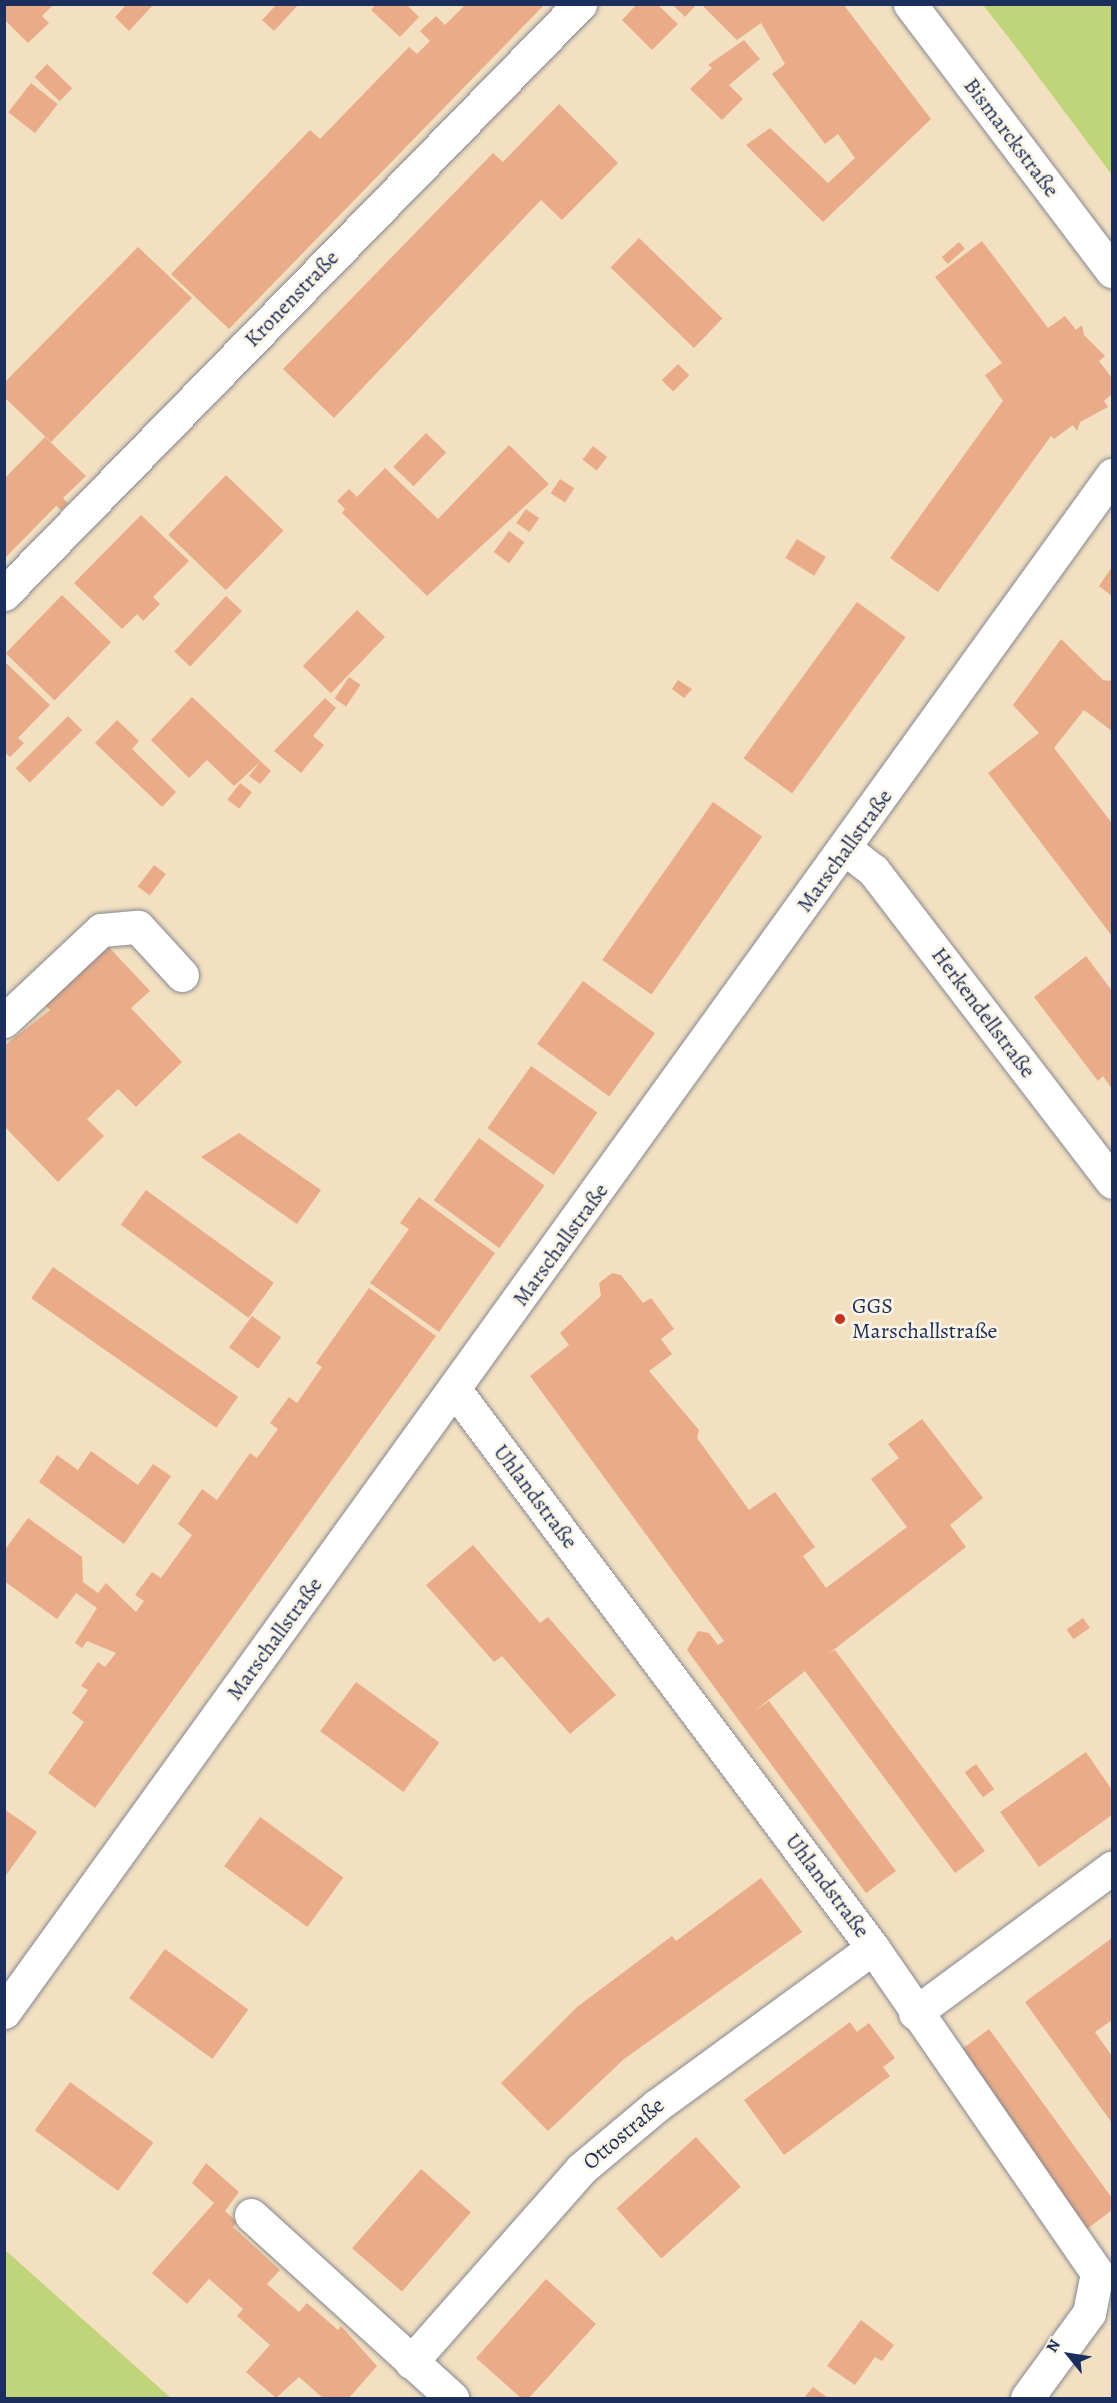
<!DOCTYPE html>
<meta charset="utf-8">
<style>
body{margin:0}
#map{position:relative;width:1117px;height:2403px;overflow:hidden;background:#f2e0c1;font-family:Alegreya,serif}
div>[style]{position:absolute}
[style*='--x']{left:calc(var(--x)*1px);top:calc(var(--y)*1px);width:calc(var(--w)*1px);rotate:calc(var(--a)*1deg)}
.green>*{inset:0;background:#c0d579}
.building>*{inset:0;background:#eaac88;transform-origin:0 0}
.roads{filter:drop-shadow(0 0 2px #868890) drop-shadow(0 0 2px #868890)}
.minor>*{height:33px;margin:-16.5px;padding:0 16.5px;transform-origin:16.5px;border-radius:16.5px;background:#fff}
.major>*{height:33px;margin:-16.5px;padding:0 16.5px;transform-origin:16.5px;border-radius:16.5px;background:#fff}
.dots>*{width:16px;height:16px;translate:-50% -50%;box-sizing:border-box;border:3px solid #fcf5e5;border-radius:50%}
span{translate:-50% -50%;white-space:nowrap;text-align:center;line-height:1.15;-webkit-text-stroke:5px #fcf5e5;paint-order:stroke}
.street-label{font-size:22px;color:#1b2f5e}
.poi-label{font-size:22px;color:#1b2f5e}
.left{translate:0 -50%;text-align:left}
.frame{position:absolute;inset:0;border:6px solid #1b2f5e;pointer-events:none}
.north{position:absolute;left:1039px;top:2325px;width:60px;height:60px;-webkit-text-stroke:4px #fcf5e5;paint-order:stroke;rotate:300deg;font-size:16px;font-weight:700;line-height:24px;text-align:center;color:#1b2f5e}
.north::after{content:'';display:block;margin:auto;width:21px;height:27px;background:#1b2f5e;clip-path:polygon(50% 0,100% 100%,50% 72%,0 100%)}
</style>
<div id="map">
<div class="green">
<div style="clip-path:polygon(983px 5px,1112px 5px,1112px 175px,1019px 51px)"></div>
<div style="clip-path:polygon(5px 2250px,171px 2398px,5px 2398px)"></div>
</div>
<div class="building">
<div style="clip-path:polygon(4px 4px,54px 4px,42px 16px,49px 23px,28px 43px,4px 19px)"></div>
<div style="clip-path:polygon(127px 4px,154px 4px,129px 31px,115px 17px)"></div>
<div style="clip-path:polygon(277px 4px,299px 4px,274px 31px,262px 20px)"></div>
<div style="clip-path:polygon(376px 4px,406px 4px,419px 17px,400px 37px,371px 10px)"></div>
<div style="clip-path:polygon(466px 4px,545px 4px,229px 329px,171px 274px,310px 130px,320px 139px,409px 47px,417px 54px,430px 41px,420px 31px,436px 16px,445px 25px)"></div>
<div style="clip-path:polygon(637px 4px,657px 4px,678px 24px,652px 50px,622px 20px)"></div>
<div style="clip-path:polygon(672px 4px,697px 4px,685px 17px)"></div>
<div style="clip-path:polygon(701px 4px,843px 4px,931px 119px,823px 222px,746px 145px,770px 128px,828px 183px,855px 158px,838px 134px,825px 144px,772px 74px,785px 64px,761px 23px,737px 40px)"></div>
<div style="clip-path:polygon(744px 40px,760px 59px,729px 85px,743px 99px,722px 120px,690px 89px,712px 68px,708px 65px)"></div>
<div style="left:47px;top:64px;width:35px;height:18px;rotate:44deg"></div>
<div style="left:31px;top:83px;width:34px;height:37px;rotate:38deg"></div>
<div style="clip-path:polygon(559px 104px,618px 163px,562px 220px,541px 200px,334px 418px,283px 369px,493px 153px,503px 162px)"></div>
<div style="left:639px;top:238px;width:116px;height:41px;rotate:44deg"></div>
<div style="clip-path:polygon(982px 241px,1048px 328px,1065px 316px,1076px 330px,1082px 325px,1084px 335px,1105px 356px,1099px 361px,1112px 378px,1112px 394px,1104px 401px,1108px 407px,1080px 422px,1077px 431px,1073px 425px,1054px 439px,1051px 436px,938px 592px,890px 558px,1003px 401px,985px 375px,1002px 363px,935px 277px)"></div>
<div style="left:959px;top:242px;width:9px;height:23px;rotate:49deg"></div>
<div style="clip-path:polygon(138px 247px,192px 298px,51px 442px,4px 397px,4px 383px)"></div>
<div style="left:678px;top:364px;width:16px;height:23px;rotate:45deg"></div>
<div style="left:426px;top:433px;width:28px;height:47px;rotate:44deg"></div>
<div style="clip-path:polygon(45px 437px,86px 476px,63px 498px,68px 503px,61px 510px,56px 506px,4px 559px,4px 479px)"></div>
<div style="clip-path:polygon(509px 445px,549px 484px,427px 596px,342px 513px,345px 509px,337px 501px,349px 489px,357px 497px,385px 468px,438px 519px)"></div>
<div style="left:593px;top:446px;width:18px;height:17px;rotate:38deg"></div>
<div style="left:226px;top:475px;width:80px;height:83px;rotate:44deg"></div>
<div style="left:560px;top:479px;width:17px;height:17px;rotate:33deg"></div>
<div style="left:526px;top:509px;width:16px;height:17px;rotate:35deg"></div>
<div style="clip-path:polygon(141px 515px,189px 561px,153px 597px,160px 604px,143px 621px,137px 614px,122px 629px,74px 583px)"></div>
<div style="left:509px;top:531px;width:19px;height:26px;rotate:36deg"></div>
<div style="left:797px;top:539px;width:34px;height:22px;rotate:32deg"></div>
<div style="clip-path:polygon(1112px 567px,1112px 596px,1099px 586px)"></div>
<div style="left:62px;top:595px;width:68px;height:81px;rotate:44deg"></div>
<div style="left:226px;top:596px;width:22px;height:76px;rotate:43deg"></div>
<div style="left:857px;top:602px;width:60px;height:193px;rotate:36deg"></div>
<div style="left:357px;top:610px;width:39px;height:78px;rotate:44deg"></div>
<div style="clip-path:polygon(1061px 639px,1103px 680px,1112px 681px,1112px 731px,1084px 710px,1054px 748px,1112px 823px,1112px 936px,988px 773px,1039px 733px,1013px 705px)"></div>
<div style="clip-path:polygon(4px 661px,50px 705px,18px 738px,24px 743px,10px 757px,4px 752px)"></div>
<div style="left:349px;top:677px;width:14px;height:26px;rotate:34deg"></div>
<div style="clip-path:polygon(678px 680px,692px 689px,684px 698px,672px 689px)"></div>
<div style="clip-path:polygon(192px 697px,271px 771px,260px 784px,249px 776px,260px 762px,234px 786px,207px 760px,189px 778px,151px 740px)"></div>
<div style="clip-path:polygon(325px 698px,336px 708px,313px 736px,324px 745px,301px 773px,274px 751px)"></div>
<div style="left:68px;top:716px;width:20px;height:74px;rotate:45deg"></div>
<div style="clip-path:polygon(117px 720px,139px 741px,132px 749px,176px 792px,162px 807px,95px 743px)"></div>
<div style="left:240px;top:783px;width:15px;height:21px;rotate:37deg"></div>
<div style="left:713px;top:802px;width:60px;height:193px;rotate:35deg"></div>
<div style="left:154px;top:865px;width:15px;height:27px;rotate:37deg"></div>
<div style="clip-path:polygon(106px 944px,150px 991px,131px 1008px,182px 1062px,136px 1107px,118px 1089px,87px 1119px,104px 1136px,58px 1182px,4px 1126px,4px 1046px,50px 1010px,43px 1003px)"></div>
<div style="clip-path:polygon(1086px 956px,1112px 991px,1112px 1089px,1103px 1076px,1098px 1081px,1034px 997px)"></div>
<div style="left:583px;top:981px;width:89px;height:78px;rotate:36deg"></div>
<div style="left:531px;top:1066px;width:81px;height:76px;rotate:35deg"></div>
<div style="clip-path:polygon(239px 1133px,321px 1190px,297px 1224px,201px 1157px)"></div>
<div style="left:479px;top:1138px;width:81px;height:77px;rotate:36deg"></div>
<div style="left:146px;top:1190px;width:158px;height:43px;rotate:36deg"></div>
<div style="clip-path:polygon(419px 1197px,495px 1253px,439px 1332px,370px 1283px,409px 1229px,400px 1223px)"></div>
<div style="left:53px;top:1267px;width:226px;height:38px;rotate:35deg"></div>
<div style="clip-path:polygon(612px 1273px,621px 1275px,643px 1303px,651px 1298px,674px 1329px,661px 1339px,672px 1354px,649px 1371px,699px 1430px,697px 1438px,749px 1510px,775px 1492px,815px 1547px,803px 1556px,826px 1588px,907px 1527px,871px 1479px,899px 1458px,888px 1444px,922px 1419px,983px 1498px,950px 1525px,966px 1547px,827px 1655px,835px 1650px,985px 1851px,955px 1873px,805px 1671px,752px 1713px,769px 1701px,896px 1871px,866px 1893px,687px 1650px,698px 1631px,709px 1633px,718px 1645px,724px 1641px,530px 1376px,569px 1345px,560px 1333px,601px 1296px,599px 1283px)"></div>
<div style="clip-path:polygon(369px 1288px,436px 1336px,95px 1808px,48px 1773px,84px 1722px,72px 1713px,88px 1690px,81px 1686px,98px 1662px,105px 1667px,116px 1653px,87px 1641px,82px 1648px,75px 1643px,97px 1608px,76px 1593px,57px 1619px,4px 1581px,4px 1551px,28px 1518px,82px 1557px,83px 1582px,98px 1593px,106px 1583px,136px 1612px,144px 1601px,135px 1595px,152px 1572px,161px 1578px,192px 1535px,178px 1524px,202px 1489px,217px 1500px,250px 1453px,257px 1458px,278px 1429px,270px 1423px,289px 1397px,297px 1403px,322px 1367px,316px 1363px)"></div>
<div style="left:252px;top:1316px;width:36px;height:39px;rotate:36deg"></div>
<div style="clip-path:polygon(91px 1451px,138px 1485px,153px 1464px,171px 1476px,124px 1544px,39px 1482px,57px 1455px,78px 1470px)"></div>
<div style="clip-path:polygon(473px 1545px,540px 1623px,548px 1617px,616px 1695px,570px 1734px,502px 1656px,494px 1662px,426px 1585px)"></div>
<div style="left:1083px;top:1618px;width:12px;height:20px;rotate:55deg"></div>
<div style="left:356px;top:1682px;width:103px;height:61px;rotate:36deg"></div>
<div style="clip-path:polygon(1086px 1752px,1112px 1790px,1112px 1815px,1039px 1867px,1000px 1812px)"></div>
<div style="left:976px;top:1764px;width:31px;height:14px;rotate:54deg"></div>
<div style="clip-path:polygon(4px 1809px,37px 1832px,4px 1878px)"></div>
<div style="left:260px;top:1817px;width:103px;height:61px;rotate:36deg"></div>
<div style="clip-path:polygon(761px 1878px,802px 1932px,624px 2059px,548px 2131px,501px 2083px,577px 2007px,672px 1936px,676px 1941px)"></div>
<div style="clip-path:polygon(1112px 1938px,1112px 2020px,1095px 2032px,1112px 2056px,1112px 2123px,1025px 2002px)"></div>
<div style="left:165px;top:1949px;width:103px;height:61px;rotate:36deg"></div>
<div style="clip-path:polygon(850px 2022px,857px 2032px,869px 2023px,895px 2058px,883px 2067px,890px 2076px,784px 2155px,744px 2100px)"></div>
<div style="clip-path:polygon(989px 2029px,1112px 2198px,1112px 2210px,1087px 2229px,958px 2052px)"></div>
<div style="left:70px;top:2082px;width:103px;height:60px;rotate:36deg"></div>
<div style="left:696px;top:2137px;width:67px;height:107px;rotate:48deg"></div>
<div style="clip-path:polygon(206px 2163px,239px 2192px,225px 2211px,237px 2222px,233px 2227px,280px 2270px,267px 2284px,299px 2312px,307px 2303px,338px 2330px,341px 2326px,377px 2366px,349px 2398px,323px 2398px,299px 2377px,276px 2398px,246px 2372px,270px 2345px,237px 2316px,243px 2309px,209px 2279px,187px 2304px,152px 2273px,214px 2203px,192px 2183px)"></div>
<div style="left:421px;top:2169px;width:66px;height:105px;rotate:41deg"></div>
<div style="clip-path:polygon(546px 2279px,596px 2324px,529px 2398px,521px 2398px,476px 2358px)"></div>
<div style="clip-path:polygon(861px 2320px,894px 2345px,882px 2361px,875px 2357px,855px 2385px,827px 2366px)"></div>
<div style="clip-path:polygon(813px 2387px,828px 2398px,804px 2398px)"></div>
</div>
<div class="roads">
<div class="minor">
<div style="--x:4;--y:594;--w:825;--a:-45.69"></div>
<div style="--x:847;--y:850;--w:33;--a:38"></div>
<div style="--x:873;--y:870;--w:393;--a:52.5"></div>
<div style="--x:4;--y:1021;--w:133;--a:-43.2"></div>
<div style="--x:101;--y:930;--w:37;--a:-5"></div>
<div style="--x:138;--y:927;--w:65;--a:47.5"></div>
<div style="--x:455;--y:1390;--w:697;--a:53.16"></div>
<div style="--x:873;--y:1948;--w:395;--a:55.4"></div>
<div style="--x:1097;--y:2273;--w:41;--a:101.3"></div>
<div style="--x:1089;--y:2313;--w:105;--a:126.1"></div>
<div style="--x:4;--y:2012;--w:1895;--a:-54.21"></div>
<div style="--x:915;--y:2013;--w:245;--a:-36.4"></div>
<div style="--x:251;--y:2215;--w:272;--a:42.3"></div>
<div style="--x:411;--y:2362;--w:257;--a:-48.6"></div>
<div style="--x:581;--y:2169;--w:98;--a:-40"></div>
<div style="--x:656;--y:2106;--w:268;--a:-36.1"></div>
</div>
<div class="major">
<div style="--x:910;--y:4;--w:335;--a:52.9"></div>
</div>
</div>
<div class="dots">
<div style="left:840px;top:1319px;background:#c8321e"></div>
</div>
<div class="street-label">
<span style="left:1011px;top:138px;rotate:53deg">Bismarckstraße</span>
<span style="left:292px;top:299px;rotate:-46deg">Kronenstraße</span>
<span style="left:845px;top:851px;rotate:-54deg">Marschallstraße</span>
<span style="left:983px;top:1013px;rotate:53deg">Herkendellstraße</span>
<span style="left:561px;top:1245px;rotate:-54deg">Marschallstraße</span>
<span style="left:535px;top:1497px;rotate:53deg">Uhlandstraße</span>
<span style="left:275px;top:1639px;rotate:-54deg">Marschallstraße</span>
<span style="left:827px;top:1886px;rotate:53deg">Uhlandstraße</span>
<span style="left:624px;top:2134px;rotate:-40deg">Ottostraße</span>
</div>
<div class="poi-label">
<span class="left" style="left:852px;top:1319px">GGS<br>Marschallstraße</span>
</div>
<div class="frame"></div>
<div class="north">N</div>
</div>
